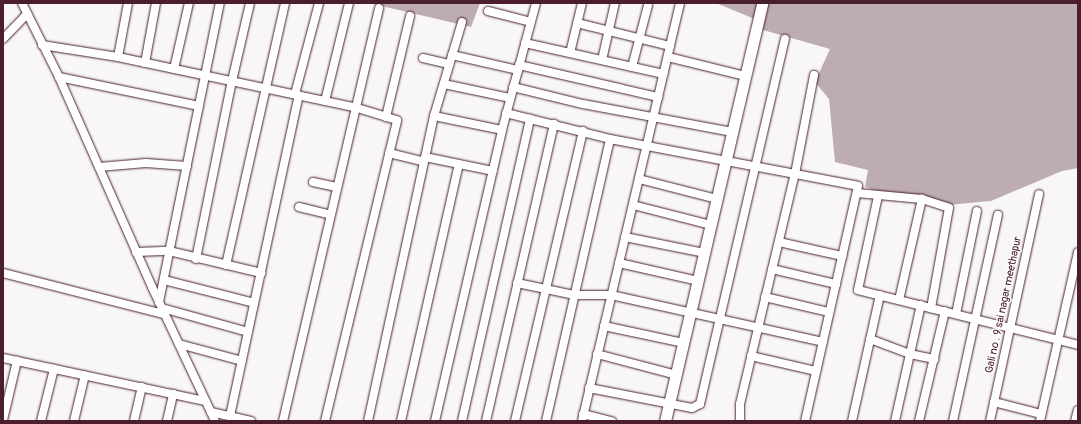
<!DOCTYPE html>
<style>
body{margin:0}
#map{position:relative;width:1081px;height:424px;overflow:hidden;background:#f8f6f7;font-family:Pangolin,sans-serif}
div>[style]{position:absolute}
[style*='--x']{left:calc(var(--x)*1px);top:calc(var(--y)*1px);width:calc(var(--w)*1px);rotate:calc(var(--a)*1deg)}
.water>*{inset:0;background:#bdadb0}
.roads{filter:drop-shadow(0 0 1px #4a1f2b) drop-shadow(0 0 1px #4a1f2b)}
.street>*{height:8px;margin:-4px;padding:0 4px;transform-origin:4px;border-radius:4px;background:#fff}
.secondary>*{height:11px;margin:-5.5px;padding:0 5.5px;transform-origin:5.5px;border-radius:5.5px;background:#fff}
span{translate:-50% -50%;white-space:nowrap;text-align:center;line-height:1.15;-webkit-text-stroke:3px #fff;paint-order:stroke}
.street-label{font-size:11px;color:#4a1f2b}
.frame{position:absolute;inset:0;border:4px solid #4a1f2b;pointer-events:none}
</style>
<div id="map">
<div class="water">
<div style="clip-path:polygon(369px 3px,480px 3px,471px 27px)"></div>
<div style="clip-path:polygon(716px 3px,759px 3px,757px 20px)"></div>
<div style="clip-path:polygon(767px 3px,1078px 3px,1078px 168px,1062px 171px,991px 201px,947px 205px,890px 195px,865px 187px,868px 170px,835px 162px,829px 99px,815px 82px,830px 49px,763px 30px)"></div>
</div>
<div class="roads">
<div class="street">
<div style="--x:22;--y:3;--w:83;--a:63.4"></div>
<div style="--x:59;--y:77;--w:230;--a:66.1"></div>
<div style="--x:152;--y:287;--w:148;--a:64.8"></div>
<div style="--x:488;--y:11;--w:44;--a:14.3"></div>
<div style="--x:577;--y:23;--w:96;--a:13.9"></div>
<div style="--x:3;--y:39;--w:35;--a:-46"></div>
<div style="--x:525;--y:43;--w:142;--a:12.6"></div>
<div style="--x:42;--y:45;--w:77;--a:9"></div>
<div style="--x:118;--y:57;--w:241;--a:12"></div>
<div style="--x:354;--y:107;--w:34;--a:17"></div>
<div style="--x:570;--y:53;--w:51;--a:-76.5"></div>
<div style="--x:452;--y:55;--w:68;--a:12.8"></div>
<div style="--x:118;--y:57;--w:55;--a:-79.5"></div>
<div style="--x:668;--y:57;--w:79;--a:13.9"></div>
<div style="--x:423;--y:58;--w:27;--a:13"></div>
<div style="--x:602;--y:60;--w:58;--a:-77.2"></div>
<div style="--x:145;--y:63;--w:61;--a:-79.6"></div>
<div style="--x:519;--y:65;--w:143;--a:13"></div>
<div style="--x:632;--y:67;--w:64;--a:-75.5"></div>
<div style="--x:174;--y:69;--w:68;--a:-77.2"></div>
<div style="--x:59;--y:77;--w:143;--a:11.7"></div>
<div style="--x:444;--y:84;--w:67;--a:12"></div>
<div style="--x:513;--y:87;--w:72;--a:13.7"></div>
<div style="--x:583;--y:104;--w:152;--a:10.6"></div>
<div style="--x:295;--y:94;--w:94;--a:-75.2"></div>
<div style="--x:325;--y:101;--w:101;--a:-76.2"></div>
<div style="--x:506;--y:113;--w:107;--a:14"></div>
<div style="--x:610;--y:139;--w:252;--a:10.7"></div>
<div style="--x:858;--y:186;--w:241;--a:102.7"></div>
<div style="--x:434;--y:116;--w:69;--a:11.6"></div>
<div style="--x:389;--y:153;--w:36;--a:14"></div>
<div style="--x:425;--y:157;--w:69;--a:11.6"></div>
<div style="--x:99;--y:167;--w:47;--a:-4.9"></div>
<div style="--x:146;--y:163;--w:41;--a:4.2"></div>
<div style="--x:639;--y:179;--w:81;--a:14.4"></div>
<div style="--x:313;--y:182;--w:24;--a:12"></div>
<div style="--x:857;--y:193;--w:65;--a:5.3"></div>
<div style="--x:922;--y:199;--w:28;--a:18"></div>
<div style="--x:949;--y:208;--w:102;--a:100.2"></div>
<div style="--x:878;--y:196;--w:96;--a:102"></div>
<div style="--x:858;--y:290;--w:227;--a:14"></div>
<div style="--x:633;--y:205;--w:81;--a:14.4"></div>
<div style="--x:299;--y:207;--w:32;--a:14"></div>
<div style="--x:625;--y:237;--w:82;--a:11.3"></div>
<div style="--x:779;--y:242;--w:65;--a:12.5"></div>
<div style="--x:136;--y:252;--w:33;--a:-2"></div>
<div style="--x:169;--y:251;--w:95;--a:13.4"></div>
<div style="--x:196;--y:259;--w:182;--a:-78.6"></div>
<div style="--x:232;--y:81;--w:80;--a:-77"></div>
<div style="--x:619;--y:263;--w:82;--a:12.7"></div>
<div style="--x:226;--y:265;--w:269;--a:-77.3"></div>
<div style="--x:772;--y:269;--w:66;--a:13.2"></div>
<div style="--x:3;--y:273;--w:166;--a:14.3"></div>
<div style="--x:164;--y:280;--w:93;--a:14.3"></div>
<div style="--x:517;--y:283;--w:58;--a:11.9"></div>
<div style="--x:574;--y:295;--w:37;--a:0"></div>
<div style="--x:611;--y:295;--w:217;--a:12.5"></div>
<div style="--x:765;--y:297;--w:66;--a:13.2"></div>
<div style="--x:899;--y:300;--w:104;--a:-77.2"></div>
<div style="--x:159;--y:302;--w:305;--a:-78.5"></div>
<div style="--x:162;--y:308;--w:89;--a:15.6"></div>
<div style="--x:956;--y:314;--w:105;--a:-78.5"></div>
<div style="--x:604;--y:326;--w:82;--a:12"></div>
<div style="--x:870;--y:339;--w:43;--a:20.6"></div>
<div style="--x:910;--y:354;--w:25;--a:12"></div>
<div style="--x:179;--y:344;--w:65;--a:15.1"></div>
<div style="--x:597;--y:354;--w:83;--a:14.7"></div>
<div style="--x:751;--y:356;--w:67;--a:13"></div>
<div style="--x:3;--y:358;--w:207;--a:12"></div>
<div style="--x:589;--y:388;--w:105;--a:11"></div>
<div style="--x:692;--y:408;--w:9;--a:-27"></div>
<div style="--x:700;--y:404;--w:375;--a:-76.9"></div>
<div style="--x:994;--y:402;--w:49;--a:14.3"></div>
<div style="--x:211;--y:412;--w:41;--a:12.7"></div>
<div style="--x:583;--y:414;--w:30;--a:14"></div>
<div style="--x:230;--y:416;--w:328;--a:-77.9"></div>
<div style="--x:3;--y:420;--w:61;--a:-76.7"></div>
<div style="--x:41;--y:421;--w:54;--a:-76"></div>
<div style="--x:74;--y:421;--w:47;--a:-76.6"></div>
<div style="--x:134;--y:421;--w:35;--a:-77"></div>
<div style="--x:167;--y:421;--w:28;--a:-77"></div>
<div style="--x:283;--y:421;--w:424;--a:-76.9"></div>
<div style="--x:325;--y:421;--w:309;--a:-76.5"></div>
<div style="--x:397;--y:120;--w:11;--a:-165"></div>
<div style="--x:386;--y:117;--w:104;--a:-76.6"></div>
<div style="--x:368;--y:421;--w:312;--a:-77.8"></div>
<div style="--x:434;--y:116;--w:98;--a:-73.4"></div>
<div style="--x:401;--y:421;--w:263;--a:-77.3"></div>
<div style="--x:435;--y:421;--w:299;--a:-77"></div>
<div style="--x:502;--y:130;--w:131;--a:-75"></div>
<div style="--x:462;--y:421;--w:310;--a:-77.3"></div>
<div style="--x:486;--y:421;--w:305;--a:-77.1"></div>
<div style="--x:515;--y:421;--w:298;--a:-76.8"></div>
<div style="--x:546;--y:421;--w:289;--a:-77.2"></div>
<div style="--x:582;--y:421;--w:429;--a:-76.8"></div>
<div style="--x:740;--y:421;--w:17;--a:-90"></div>
<div style="--x:740;--y:404;--w:236;--a:-76.6"></div>
<div style="--x:795;--y:174;--w:101;--a:-79.1"></div>
<div style="--x:852;--y:421;--w:129;--a:-77.5"></div>
<div style="--x:895;--y:421;--w:119;--a:-77.4"></div>
<div style="--x:919;--y:421;--w:113;--a:-76.7"></div>
<div style="--x:953;--y:421;--w:211;--a:-77.7"></div>
<div style="--x:990;--y:421;--w:232;--a:-77.8"></div>
<div style="--x:1040;--y:421;--w:173;--a:-77.3"></div>
<div style="--x:1075;--y:421;--w:11;--a:-75"></div>
</div>
<div class="secondary">
<div style="--x:665;--y:421;--w:429;--a:-76.9"></div>
</div>
</div>
<div class="street-label">
<span style="left:1004px;top:305px;rotate:-78deg">Gali no . 9 sai nagar meethapur</span>
</div>
<div class="frame"></div>
</div>
